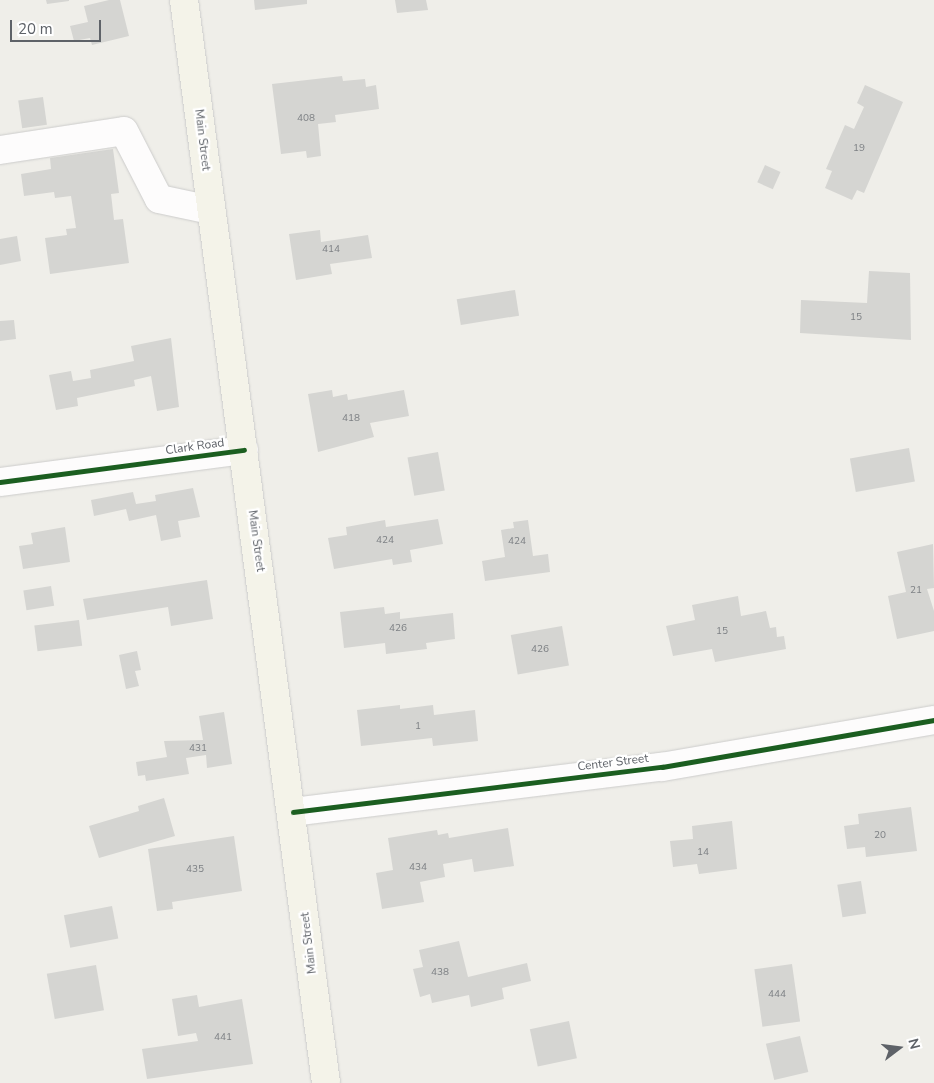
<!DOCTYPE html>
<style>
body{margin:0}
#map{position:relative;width:934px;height:1083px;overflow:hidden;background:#efeee9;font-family:"Nunito Sans",sans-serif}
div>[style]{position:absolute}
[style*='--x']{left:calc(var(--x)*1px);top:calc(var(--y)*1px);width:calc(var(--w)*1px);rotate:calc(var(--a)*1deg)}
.building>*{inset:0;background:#d5d5d2;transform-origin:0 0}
.roads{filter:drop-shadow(0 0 1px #cccccb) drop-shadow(0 0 1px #cccccb)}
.minor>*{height:28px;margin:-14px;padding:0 14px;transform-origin:14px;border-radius:14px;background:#fdfcfc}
.major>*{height:28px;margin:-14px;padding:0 14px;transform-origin:14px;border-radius:14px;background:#f4f3e9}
.cycleway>*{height:5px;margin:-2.5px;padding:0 2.5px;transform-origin:2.5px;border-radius:2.5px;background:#1b5e20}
span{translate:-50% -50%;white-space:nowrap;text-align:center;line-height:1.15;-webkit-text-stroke:4.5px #fff;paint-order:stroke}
.number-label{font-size:10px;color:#7d8084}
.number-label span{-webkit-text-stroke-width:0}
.street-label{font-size:12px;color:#5e6268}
.north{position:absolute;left:874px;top:1023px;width:50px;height:50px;-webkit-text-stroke:4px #fff;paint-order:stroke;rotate:75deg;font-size:14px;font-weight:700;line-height:20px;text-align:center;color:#5e6268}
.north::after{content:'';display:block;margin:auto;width:18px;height:22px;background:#5e6268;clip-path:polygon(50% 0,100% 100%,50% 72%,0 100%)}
.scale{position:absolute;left:10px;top:20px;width:91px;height:22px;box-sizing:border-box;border:2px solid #5e6268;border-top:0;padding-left:6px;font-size:15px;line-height:18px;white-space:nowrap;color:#5e6268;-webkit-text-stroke:4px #fff;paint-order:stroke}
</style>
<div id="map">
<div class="building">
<div style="clip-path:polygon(46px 0,69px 0,69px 1px,47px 4px)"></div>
<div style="clip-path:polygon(109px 0,120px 0,129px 36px,92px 45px,90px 38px,74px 41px,70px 26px,88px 22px,84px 6px)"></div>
<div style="clip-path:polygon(254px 0,307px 0,307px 4px,255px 10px)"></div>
<div style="clip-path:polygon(395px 0,426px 0,428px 10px,397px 13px)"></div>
<div style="clip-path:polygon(342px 76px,343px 81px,365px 79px,366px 87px,376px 85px,379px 109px,335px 115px,336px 122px,318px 124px,321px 156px,307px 158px,306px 151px,281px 154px,272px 84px)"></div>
<div style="clip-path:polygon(865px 85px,903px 102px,864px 193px,857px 190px,852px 200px,825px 188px,832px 171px,826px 169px,845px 125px,854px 129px,864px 107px,857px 103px)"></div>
<div style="left:43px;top:97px;width:28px;height:25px;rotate:82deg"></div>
<div style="clip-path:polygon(113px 149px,119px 193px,111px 194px,114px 220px,123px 219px,129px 263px,50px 274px,45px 238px,67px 235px,66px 229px,76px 228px,71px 196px,55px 198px,54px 192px,24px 196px,21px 174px,51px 169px,50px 158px)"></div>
<div style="left:765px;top:165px;width:17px;height:19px;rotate:24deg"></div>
<div style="clip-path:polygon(320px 230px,321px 242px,368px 235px,372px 258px,330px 264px,332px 274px,296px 280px,289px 234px)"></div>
<div style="clip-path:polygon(17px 236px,21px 261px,0 265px,0 239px)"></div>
<div style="clip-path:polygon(869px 271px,910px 273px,911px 340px,800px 333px,801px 300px,867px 303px)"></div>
<div style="left:515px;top:290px;width:26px;height:59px;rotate:81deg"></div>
<div style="clip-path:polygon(14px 320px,16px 339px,0 341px,0 321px)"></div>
<div style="clip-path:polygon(171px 338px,179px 407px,157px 411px,151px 376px,134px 380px,135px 386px,77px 398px,78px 406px,56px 410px,49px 375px,71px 371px,73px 381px,91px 378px,90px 370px,134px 361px,131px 346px)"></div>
<div style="clip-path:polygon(332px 390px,333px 397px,347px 394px,348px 400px,404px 390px,409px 416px,370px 423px,374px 437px,318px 452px,308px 394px)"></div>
<div style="left:909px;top:448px;width:34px;height:60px;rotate:80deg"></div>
<div style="left:438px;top:452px;width:39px;height:31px;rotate:80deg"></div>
<div style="clip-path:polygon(193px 488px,200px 517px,178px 521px,181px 537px,161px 541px,156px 515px,129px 521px,126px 509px,94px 516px,91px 500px,133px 492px,136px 504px,156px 501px,155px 495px)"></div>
<div style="clip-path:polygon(438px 519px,443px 544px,410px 550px,412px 562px,393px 565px,392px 559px,334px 569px,328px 538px,347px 535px,346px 527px,385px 520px,386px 527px)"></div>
<div style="clip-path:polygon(528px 520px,533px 556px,548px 554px,550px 572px,485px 581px,482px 561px,505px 557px,501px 530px,514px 528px,513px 522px)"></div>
<div style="clip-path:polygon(65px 527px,70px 562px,23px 569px,19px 546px,33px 544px,31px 533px)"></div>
<div style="clip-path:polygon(933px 544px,934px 588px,927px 589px,934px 611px,934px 631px,897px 639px,888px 596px,906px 592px,897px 552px)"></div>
<div style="clip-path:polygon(207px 580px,213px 619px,171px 626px,168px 607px,87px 620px,83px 599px)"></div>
<div style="left:51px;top:586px;width:20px;height:28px;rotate:81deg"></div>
<div style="clip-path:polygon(738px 596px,741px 616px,766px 611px,770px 628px,776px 627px,777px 637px,784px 636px,786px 649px,715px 662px,712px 649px,673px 656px,666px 626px,695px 620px,692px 605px)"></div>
<div style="clip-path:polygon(384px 607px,385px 614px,400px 612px,400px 619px,453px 613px,455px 639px,426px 643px,427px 649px,386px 654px,385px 643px,344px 648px,340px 612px)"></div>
<div style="left:79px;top:620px;width:26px;height:45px;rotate:83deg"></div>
<div style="left:562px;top:626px;width:40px;height:52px;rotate:80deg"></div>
<div style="clip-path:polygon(137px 651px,141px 670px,135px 671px,139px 686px,126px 689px,119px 655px)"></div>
<div style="clip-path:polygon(400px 705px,400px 709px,433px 705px,434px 715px,475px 710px,478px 741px,433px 746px,432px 738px,361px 746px,357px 710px)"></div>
<div style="clip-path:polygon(224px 712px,232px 764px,207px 768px,206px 755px,186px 758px,189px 774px,146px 781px,145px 775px,138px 776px,136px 762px,167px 757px,164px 741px,203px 740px,199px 716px)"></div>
<div style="clip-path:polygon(164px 798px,175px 836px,99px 858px,89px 826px,139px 811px,138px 806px)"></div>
<div style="clip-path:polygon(911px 807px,917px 851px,866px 857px,865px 847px,847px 849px,844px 826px,859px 824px,858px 814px)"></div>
<div style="clip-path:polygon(732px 821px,737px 869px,699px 874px,697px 864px,673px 867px,670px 841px,693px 839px,692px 826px)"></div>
<div style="clip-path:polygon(508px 828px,514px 866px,474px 872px,472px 859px,443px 864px,445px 877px,420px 882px,424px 902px,382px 909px,376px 873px,393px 870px,388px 838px,437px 830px,438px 835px,448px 833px,449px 838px)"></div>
<div style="clip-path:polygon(234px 836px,242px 891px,172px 902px,173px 909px,157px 911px,148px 849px)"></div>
<div style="left:861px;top:881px;width:33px;height:24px;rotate:81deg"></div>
<div style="left:112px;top:906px;width:33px;height:49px;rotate:79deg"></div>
<div style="clip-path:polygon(459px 941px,468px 977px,527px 963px,531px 981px,502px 988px,504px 999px,471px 1007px,469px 995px,432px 1003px,430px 994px,420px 997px,413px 969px,423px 967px,419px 950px)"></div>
<div style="left:792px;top:964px;width:58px;height:38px;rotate:82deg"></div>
<div style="left:96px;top:965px;width:46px;height:50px;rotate:80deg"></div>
<div style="clip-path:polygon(197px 995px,199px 1007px,242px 999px,253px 1064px,147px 1079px,142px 1049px,198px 1041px,196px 1033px,178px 1036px,172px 999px)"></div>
<div style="left:569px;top:1021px;width:38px;height:40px;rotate:78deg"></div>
<div style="left:800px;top:1036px;width:37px;height:35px;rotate:77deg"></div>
</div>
<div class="roads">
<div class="minor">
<div style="--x:0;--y:150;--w:125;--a:-8.7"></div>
<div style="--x:124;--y:131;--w:76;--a:62.8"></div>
<div style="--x:159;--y:199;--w:53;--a:11.9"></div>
<div style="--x:0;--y:482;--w:246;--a:-7.5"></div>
<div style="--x:293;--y:812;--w:372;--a:-7"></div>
<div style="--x:662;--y:767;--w:276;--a:-9.8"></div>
</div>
<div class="major">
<div style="--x:184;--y:0;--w:1092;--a:82.53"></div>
</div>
</div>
<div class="cycleway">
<div style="--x:0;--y:482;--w:246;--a:-7.5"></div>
<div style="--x:293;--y:812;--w:372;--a:-7"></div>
<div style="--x:662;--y:767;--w:276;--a:-9.8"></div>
</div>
<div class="number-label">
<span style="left:306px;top:119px">408</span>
<span style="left:859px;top:149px">19</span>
<span style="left:331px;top:250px">414</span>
<span style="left:856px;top:318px">15</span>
<span style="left:351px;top:419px">418</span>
<span style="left:385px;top:541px">424</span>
<span style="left:517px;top:542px">424</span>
<span style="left:916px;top:591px">21</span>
<span style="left:398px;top:629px">426</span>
<span style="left:722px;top:632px">15</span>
<span style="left:540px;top:650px">426</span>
<span style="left:418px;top:727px">1</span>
<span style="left:198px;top:749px">431</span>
<span style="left:880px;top:836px">20</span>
<span style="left:703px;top:853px">14</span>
<span style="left:418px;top:868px">434</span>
<span style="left:195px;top:870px">435</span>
<span style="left:440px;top:973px">438</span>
<span style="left:777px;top:995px">444</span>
<span style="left:223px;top:1038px">441</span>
</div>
<div class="street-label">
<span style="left:202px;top:140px;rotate:83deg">Main Street</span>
<span style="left:195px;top:447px;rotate:-8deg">Clark Road</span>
<span style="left:256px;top:541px;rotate:82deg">Main Street</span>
<span style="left:613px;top:763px;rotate:-7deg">Center Street</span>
<span style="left:309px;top:943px;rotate:-97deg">Main Street</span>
</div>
<div class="north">N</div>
<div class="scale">20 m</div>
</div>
